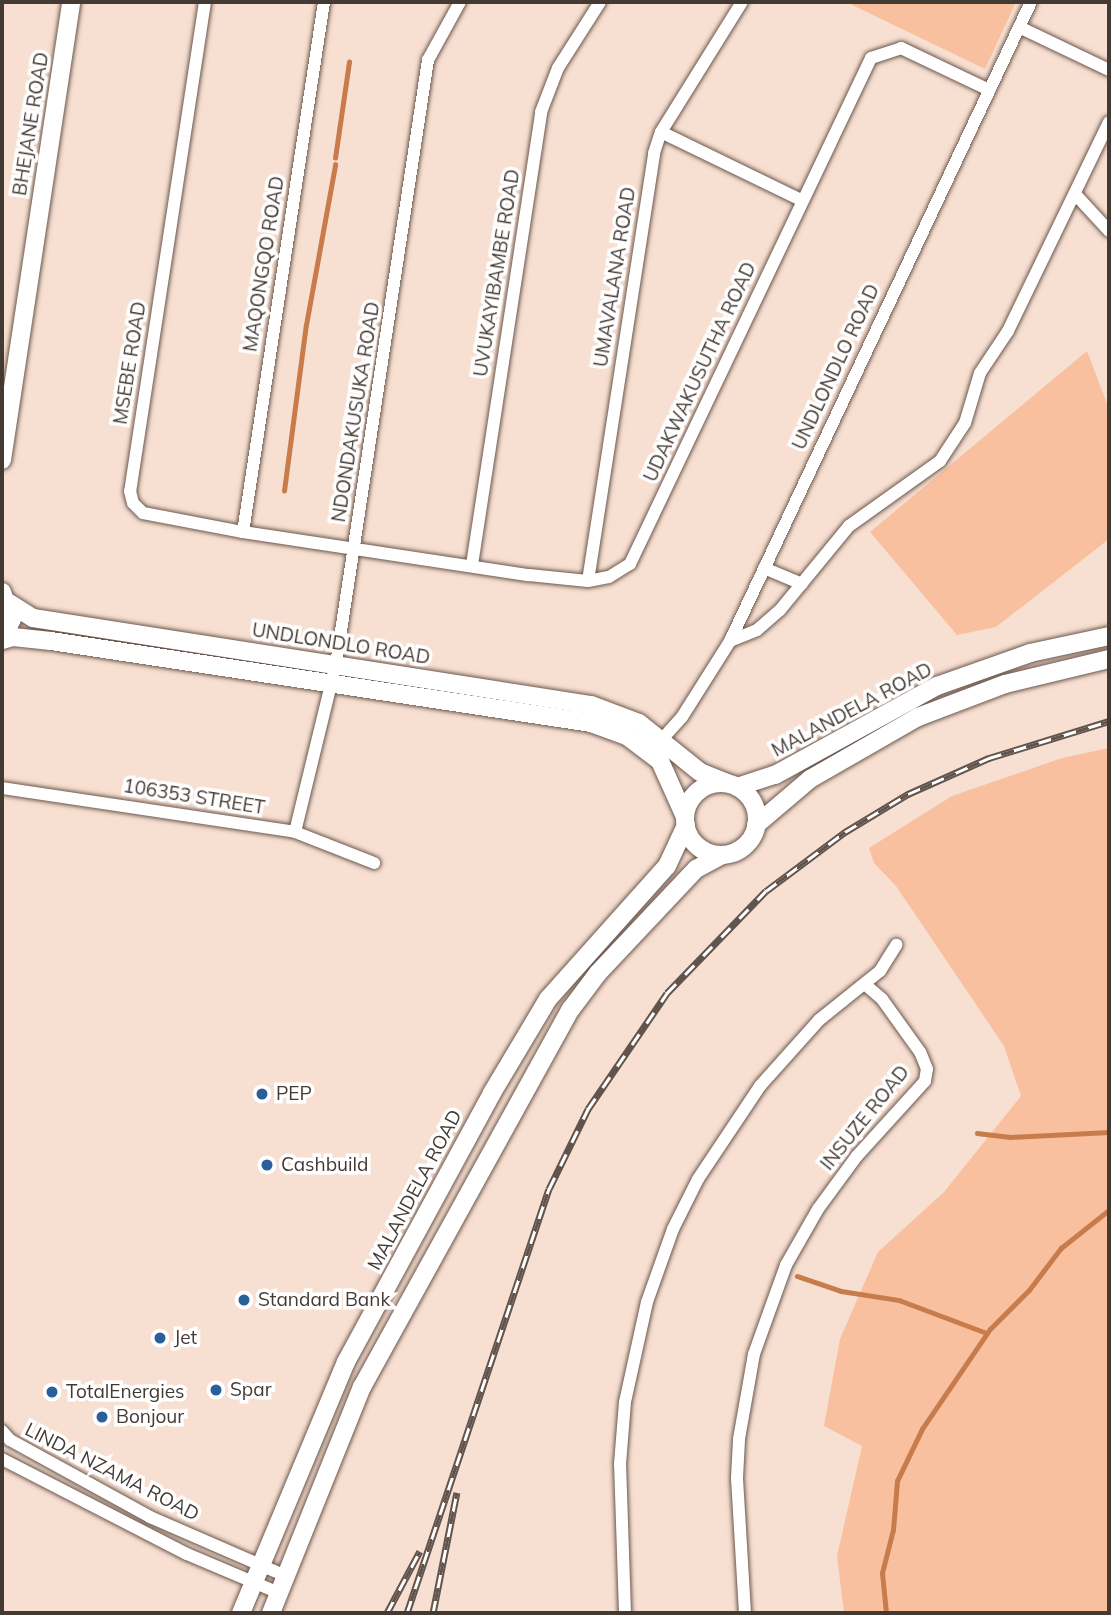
<!DOCTYPE html>
<style>
body{margin:0}
#map{position:relative;width:1111px;height:1615px;overflow:hidden;background:#f7dfd1;font-family:Mulish,sans-serif}
div>[style]{position:absolute}
[style*='--x']{left:calc(var(--x)*1px);top:calc(var(--y)*1px);width:calc(var(--w)*1px);rotate:calc(var(--a)*1deg)}
.green>*{inset:0;background:#f9c09f}
.stream>*{height:4.5px;margin:-2.25px;padding:0 2.25px;transform-origin:2.25px;border-radius:2.25px;background:#c87c4c}
.roads{filter:drop-shadow(0 0 2px #6b574c) drop-shadow(0 0 2px #6b574c)}
.street>*{height:12px;margin:-6px;padding:0 6px;transform-origin:6px;border-radius:6px;background:#fff}
.secondary>*{height:18px;margin:-9px;padding:0 9px;transform-origin:9px;border-radius:9px;background:#fff}
.secondary>.ring{margin:-9px;padding:0;box-sizing:content-box;background:none;border:18px solid #fff;border-radius:50%}
.rail>*{height:7px;margin-top:-3.5px;transform-origin:0;background:repeating-linear-gradient(90deg,#fff 0 13px,#60544d 0 26px);box-sizing:border-box;border-block:2px solid #60544d}
.dots>*{width:19px;height:19px;translate:-50% -50%;box-sizing:border-box;border:4px solid #fff;border-radius:50%}
span{translate:-50% -50%;white-space:nowrap;text-align:center;line-height:1.15;-webkit-text-stroke:7px #fff;paint-order:stroke}
.street-label{font-size:19px;color:#433a34}
.poi-label{font-size:19px;color:#433a34}
.left{translate:0 -50%;text-align:left}
.frame{position:absolute;inset:0;border:4px solid #433a34;pointer-events:none}
</style>
<div id="map">
<div class="green">
<div style="clip-path:polygon(846px 2px,1016px 2px,985px 69px)"></div>
<div style="clip-path:polygon(1087px 351px,1109px 409px,1109px 539px,996px 627px,957px 635px,870px 532px)"></div>
<div style="clip-path:polygon(1109px 748px,1109px 1613px,844px 1613px,837px 1556px,862px 1446px,824px 1426px,840px 1339px,878px 1252px,944px 1192px,1021px 1096px,1004px 1046px,896px 886px,874px 863px,869px 848px,952px 796px,1062px 758px)"></div>
</div>
<div class="stream">
<div style="--x:335;--y:158;--w:97;--a:-81.7"></div>
<div style="--x:284;--y:491;--w:167;--a:-82.5"></div>
<div style="--x:306;--y:325;--w:163;--a:-79.7"></div>
<div style="--x:977;--y:1133;--w:33;--a:7"></div>
<div style="--x:1010;--y:1137;--w:99;--a:-2.9"></div>
<div style="--x:797;--y:1276;--w:46;--a:18.8"></div>
<div style="--x:841;--y:1291;--w:59;--a:8.8"></div>
<div style="--x:899;--y:1300;--w:94;--a:20.6"></div>
<div style="--x:886;--y:1613;--w:40;--a:-95.7"></div>
<div style="--x:882;--y:1573;--w:44;--a:-75.7"></div>
<div style="--x:893;--y:1530;--w:49;--a:-85.3"></div>
<div style="--x:897;--y:1481;--w:58;--a:-64.3"></div>
<div style="--x:922;--y:1429;--w:121;--a:-55.8"></div>
<div style="--x:990;--y:1329;--w:55;--a:-45"></div>
<div style="--x:1029;--y:1290;--w:53;--a:-52.7"></div>
<div style="--x:1061;--y:1248;--w:61;--a:-38.4"></div>
</div>
<div class="roads">
<div class="street">
<div style="--x:205;--y:2;--w:495;--a:98.7"></div>
<div style="--x:130;--y:491;--w:12;--a:76"></div>
<div style="--x:133;--y:503;--w:14;--a:45"></div>
<div style="--x:143;--y:513;--w:102;--a:10.8"></div>
<div style="--x:243;--y:532;--w:289;--a:8.6"></div>
<div style="--x:529;--y:575;--w:59;--a:5.8"></div>
<div style="--x:588;--y:581;--w:21;--a:-11"></div>
<div style="--x:609;--y:577;--w:25;--a:-32"></div>
<div style="--x:630;--y:564;--w:560;--a:-64.53"></div>
<div style="--x:871;--y:58;--w:32;--a:-18"></div>
<div style="--x:901;--y:48;--w:98;--a:25.5"></div>
<div style="--x:1019;--y:27;--w:100;--a:25.5"></div>
<div style="--x:661;--y:132;--w:156;--a:25.9"></div>
<div style="--x:1076;--y:195;--w:49;--a:47.5"></div>
<div style="--x:243;--y:532;--w:536;--a:-81.31"></div>
<div style="--x:472;--y:565;--w:458;--a:-81.3"></div>
<div style="--x:541;--y:112;--w:47;--a:-68.9"></div>
<div style="--x:558;--y:68;--w:78;--a:-57.5"></div>
<div style="--x:764;--y:568;--w:41;--a:22.8"></div>
<div style="--x:588;--y:581;--w:433;--a:-81.2"></div>
<div style="--x:654;--y:153;--w:22;--a:-72"></div>
<div style="--x:661;--y:132;--w:153;--a:-58.1"></div>
<div style="--x:730;--y:641;--w:29;--a:-22"></div>
<div style="--x:757;--y:630;--w:30;--a:-41"></div>
<div style="--x:780;--y:610;--w:109;--a:-50.6"></div>
<div style="--x:849;--y:526;--w:112;--a:-35.5"></div>
<div style="--x:940;--y:461;--w:45;--a:-56.7"></div>
<div style="--x:965;--y:423;--w:52;--a:-73.3"></div>
<div style="--x:980;--y:373;--w:50;--a:-56.3"></div>
<div style="--x:1008;--y:331;--w:232;--a:-64.2"></div>
<div style="--x:655;--y:747;--w:40;--a:-48"></div>
<div style="--x:682;--y:717;--w:90;--a:-57.7"></div>
<div style="--x:730;--y:641;--w:706;--a:-64.78"></div>
<div style="--x:2;--y:788;--w:296;--a:8.5"></div>
<div style="--x:295;--y:832;--w:85;--a:21.4"></div>
<div style="--x:295;--y:832;--w:173;--a:-76.3"></div>
<div style="--x:336;--y:664;--w:611;--a:-81.34"></div>
<div style="--x:428;--y:60;--w:66;--a:-61.1"></div>
<div style="--x:2;--y:1431;--w:12;--a:48"></div>
<div style="--x:10;--y:1440;--w:160;--a:28.8"></div>
<div style="--x:150;--y:1517;--w:148;--a:23.5"></div>
<div style="--x:2;--y:1459;--w:208;--a:27.2"></div>
<div style="--x:187;--y:1554;--w:100;--a:23"></div>
<div style="--x:625;--y:1613;--w:149;--a:-91.9"></div>
<div style="--x:620;--y:1464;--w:62;--a:-85.4"></div>
<div style="--x:625;--y:1402;--w:102;--a:-77.6"></div>
<div style="--x:647;--y:1302;--w:77;--a:-70.4"></div>
<div style="--x:673;--y:1229;--w:56;--a:-63.4"></div>
<div style="--x:698;--y:1179;--w:112;--a:-56.3"></div>
<div style="--x:760;--y:1086;--w:89;--a:-48.2"></div>
<div style="--x:819;--y:1020;--w:78;--a:-38.8"></div>
<div style="--x:880;--y:971;--w:31;--a:-58"></div>
<div style="--x:745;--y:1613;--w:135;--a:-93.4"></div>
<div style="--x:737;--y:1478;--w:39;--a:-87"></div>
<div style="--x:739;--y:1439;--w:86;--a:-80"></div>
<div style="--x:754;--y:1354;--w:95;--a:-70.2"></div>
<div style="--x:786;--y:1265;--w:64;--a:-60.3"></div>
<div style="--x:818;--y:1209;--w:66;--a:-53.7"></div>
<div style="--x:857;--y:1156;--w:101;--a:-47.8"></div>
<div style="--x:925;--y:1081;--w:12;--a:-81"></div>
<div style="--x:927;--y:1069;--w:18;--a:-112"></div>
<div style="--x:920;--y:1052;--w:65;--a:-125.6"></div>
<div style="--x:882;--y:999;--w:23;--a:-139"></div>
</div>
<div class="secondary">
<div style="--x:2;--y:460;--w:463;--a:-81.4"></div>
<div style="--x:2;--y:592;--w:29;--a:70"></div>
<div style="--x:12;--y:619;--w:23;--a:115"></div>
<div style="--x:9;--y:603;--w:28;--a:32"></div>
<div style="--x:33;--y:618;--w:565;--a:8.86"></div>
<div style="--x:591;--y:705;--w:51;--a:20.6"></div>
<div style="--x:639;--y:723;--w:78;--a:38.8"></div>
<div style="--x:700;--y:772;--w:31;--a:22"></div>
<div style="--x:2;--y:640;--w:11;--a:-15"></div>
<div style="--x:13;--y:637;--w:38;--a:6"></div>
<div style="--x:51;--y:641;--w:546;--a:8.63"></div>
<div style="--x:591;--y:723;--w:38;--a:20"></div>
<div style="--x:627;--y:736;--w:41;--a:37.1"></div>
<div style="--x:660;--y:761;--w:61;--a:65.9"></div>
<div class="ring" style="left:685px;top:783px;width:54px;height:54px"></div>
<div style="--x:737;--y:787;--w:40;--a:-18"></div>
<div style="--x:775;--y:775;--w:185;--a:-28.8"></div>
<div style="--x:937;--y:686;--w:99;--a:-19.5"></div>
<div style="--x:1030;--y:653;--w:81;--a:-12.1"></div>
<div style="--x:756;--y:825;--w:71;--a:-40.4"></div>
<div style="--x:810;--y:779;--w:125;--a:-29.9"></div>
<div style="--x:918;--y:717;--w:93;--a:-20.8"></div>
<div style="--x:1005;--y:684;--w:107;--a:-13.5"></div>
<div style="--x:241;--y:1613;--w:272;--a:-67.3"></div>
<div style="--x:346;--y:1362;--w:306;--a:-61.5"></div>
<div style="--x:492;--y:1093;--w:109;--a:-59.2"></div>
<div style="--x:548;--y:999;--w:178;--a:-48.2"></div>
<div style="--x:667;--y:866;--w:45;--a:-65.1"></div>
<div style="--x:271;--y:1613;--w:244;--a:-68.1"></div>
<div style="--x:362;--y:1387;--w:432;--a:-61.1"></div>
<div style="--x:571;--y:1009;--w:45;--a:-53.1"></div>
<div style="--x:598;--y:973;--w:143;--a:-46.7"></div>
<div style="--x:696;--y:869;--w:30;--a:-28"></div>
</div>
</div>
<div class="rail">
<div style="--x:387;--y:1613;--w:70;--a:-62"></div>
<div style="--x:407;--y:1613;--w:447;--a:-71.5"></div>
<div style="--x:549;--y:1189;--w:89;--a:-64"></div>
<div style="--x:588;--y:1109;--w:140;--a:-55.7"></div>
<div style="--x:667;--y:993;--w:142;--a:-45.9"></div>
<div style="--x:766;--y:891;--w:99;--a:-36.8"></div>
<div style="--x:845;--y:832;--w:74;--a:-31.1"></div>
<div style="--x:908;--y:794;--w:89;--a:-24"></div>
<div style="--x:989;--y:758;--w:126;--a:-17.1"></div>
<div style="--x:433;--y:1613;--w:123;--a:-78.8"></div>
</div>
<div class="dots">
<div style="left:262px;top:1094px;background:#296099"></div>
<div style="left:267px;top:1165px;background:#296099"></div>
<div style="left:244px;top:1300px;background:#296099"></div>
<div style="left:160px;top:1338px;background:#296099"></div>
<div style="left:216px;top:1390px;background:#296099"></div>
<div style="left:52px;top:1392px;background:#296099"></div>
<div style="left:102px;top:1417px;background:#296099"></div>
</div>
<div class="street-label">
<span style="left:31px;top:124px;rotate:-81deg">BHEJANE ROAD</span>
<span style="left:264px;top:264px;rotate:-81deg">MAQONGQO ROAD</span>
<span style="left:497px;top:273px;rotate:-81deg">UVUKAYIBAMBE ROAD</span>
<span style="left:615px;top:277px;rotate:-81deg">UMAVALANA ROAD</span>
<span style="left:130px;top:363px;rotate:-81deg">MSEBE ROAD</span>
<span style="left:836px;top:367px;rotate:-65deg">UNDLONDLO ROAD</span>
<span style="left:700px;top:372px;rotate:-65deg">UDAKWAKUSUTHA ROAD</span>
<span style="left:356px;top:412px;rotate:-81deg">NDONDAKUSUKA ROAD</span>
<span style="left:341px;top:644px;rotate:9deg">UNDLONDLO ROAD</span>
<span style="left:852px;top:710px;rotate:-28deg">MALANDELA ROAD</span>
<span style="left:194px;top:797px;rotate:9deg">106353 STREET</span>
<span style="left:865px;top:1118px;rotate:-51deg">INSUZE ROAD</span>
<span style="left:415px;top:1190px;rotate:-62deg">MALANDELA ROAD</span>
<span style="left:112px;top:1472px;rotate:27deg">LINDA NZAMA ROAD</span>
</div>
<div class="poi-label">
<span class="left" style="left:276px;top:1094px">PEP</span>
<span class="left" style="left:281px;top:1165px">Cashbuild</span>
<span class="left" style="left:258px;top:1300px">Standard Bank</span>
<span class="left" style="left:174px;top:1338px">Jet</span>
<span class="left" style="left:230px;top:1390px">Spar</span>
<span class="left" style="left:66px;top:1392px">TotalEnergies</span>
<span class="left" style="left:116px;top:1417px">Bonjour</span>
</div>
<div class="frame"></div>
</div>
